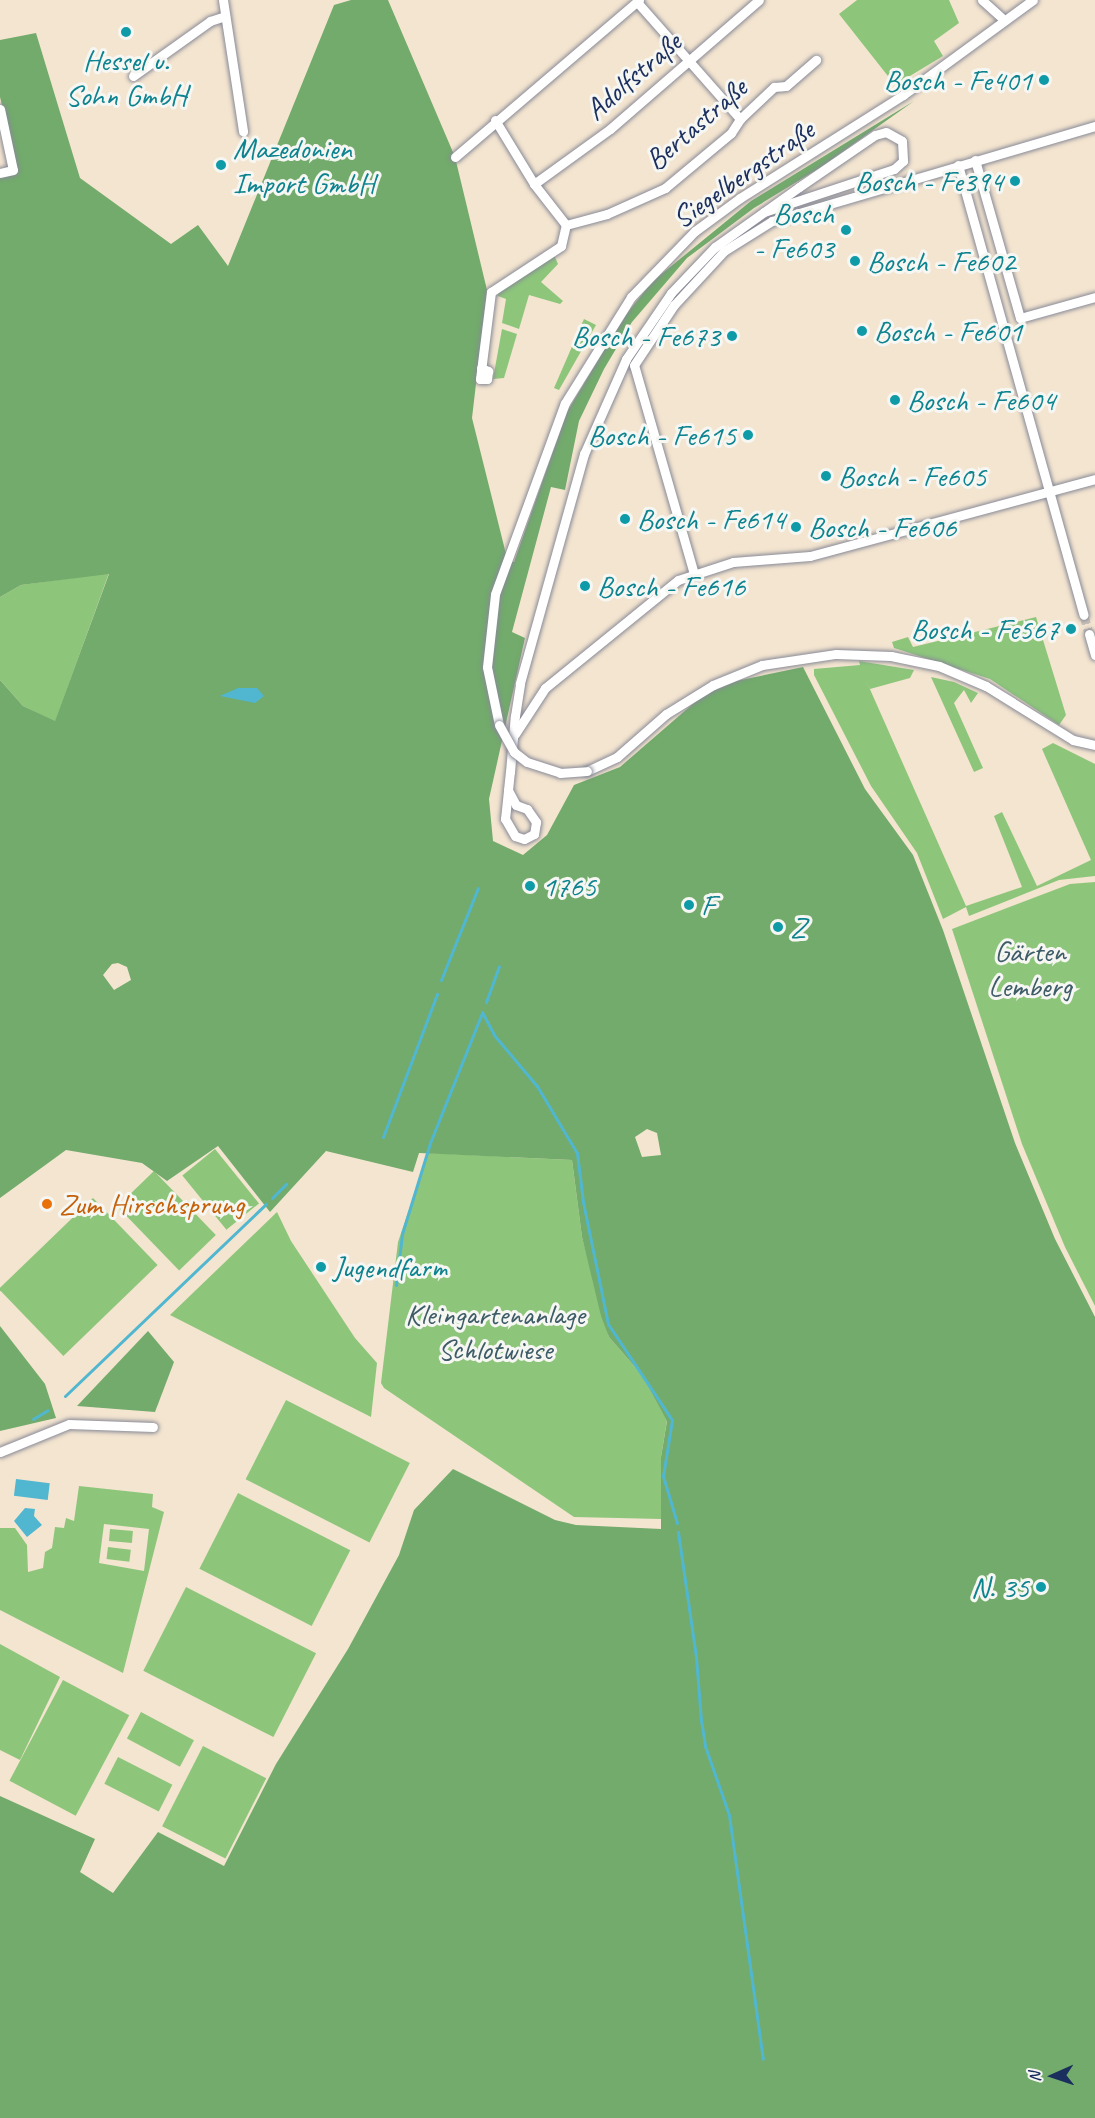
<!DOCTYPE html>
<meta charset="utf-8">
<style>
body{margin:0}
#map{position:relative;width:1095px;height:2118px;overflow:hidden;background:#f4e5d0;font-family:Caveat,sans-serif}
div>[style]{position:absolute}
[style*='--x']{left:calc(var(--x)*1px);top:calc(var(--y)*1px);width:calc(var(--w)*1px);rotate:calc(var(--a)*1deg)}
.green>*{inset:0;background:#8dc67b;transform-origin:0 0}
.forest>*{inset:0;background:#72ab6b}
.water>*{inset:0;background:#51b7d0;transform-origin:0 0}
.stream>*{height:3px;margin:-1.5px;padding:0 1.5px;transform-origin:1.5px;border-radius:1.5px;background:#51b7d0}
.minor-tunnel>*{height:9px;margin-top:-4.5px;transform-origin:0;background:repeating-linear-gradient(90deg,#c9c1b9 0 9px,transparent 0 13.5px)}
.roads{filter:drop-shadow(0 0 2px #888a97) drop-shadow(0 0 2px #888a97)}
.minor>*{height:9px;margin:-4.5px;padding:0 4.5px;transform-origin:4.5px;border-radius:4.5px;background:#fff}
.bridges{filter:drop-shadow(0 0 2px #888a97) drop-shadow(0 0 2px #888a97)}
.minor-bridge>*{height:9px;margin:-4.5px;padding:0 4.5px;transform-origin:4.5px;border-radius:4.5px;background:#fff}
.dots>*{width:16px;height:16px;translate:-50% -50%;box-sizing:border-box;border:3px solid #f6f6f2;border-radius:50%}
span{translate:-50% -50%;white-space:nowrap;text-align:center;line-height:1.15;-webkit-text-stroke:6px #f6f6f2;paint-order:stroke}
.culture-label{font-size:30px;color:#0d838f}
.right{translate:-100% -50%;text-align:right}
.left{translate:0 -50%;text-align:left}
.street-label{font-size:30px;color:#1b2f5e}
.park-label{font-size:30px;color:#3d5c67}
.food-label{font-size:30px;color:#c56008}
.north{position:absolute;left:1023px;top:2046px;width:60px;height:60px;-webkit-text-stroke:4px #f6f6f2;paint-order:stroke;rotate:267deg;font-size:16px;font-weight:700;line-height:24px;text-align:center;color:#1b2f5e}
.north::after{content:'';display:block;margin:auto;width:21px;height:27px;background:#1b2f5e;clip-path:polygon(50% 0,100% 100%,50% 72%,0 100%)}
</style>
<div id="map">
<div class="green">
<div style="clip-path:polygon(857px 0,949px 0,959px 23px,934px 41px,943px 56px,895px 85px,839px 14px)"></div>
<div style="clip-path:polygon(554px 255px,558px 264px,541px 282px,563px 301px,560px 304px,529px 295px,519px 329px,502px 323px,506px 299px,498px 296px,498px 291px)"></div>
<div style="clip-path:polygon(584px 319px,596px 325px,559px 390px,554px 388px)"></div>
<div style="clip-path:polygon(502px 329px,517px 334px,504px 378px,493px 379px)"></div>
<div style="clip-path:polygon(109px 573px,55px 722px,23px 706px,0 680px,0 597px,21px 585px)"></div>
<div style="clip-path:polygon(1036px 617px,1066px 715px,1059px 725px,990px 679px,894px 648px,892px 642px,908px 637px,913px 647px)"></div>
<div style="clip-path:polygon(859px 661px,914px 670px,910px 678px,870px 689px,865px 678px,966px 906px,1022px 887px,994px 816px,1002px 812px,1037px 886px,1091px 860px,1042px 749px,1053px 743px,1095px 764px,1095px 876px,1059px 880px,969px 916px,966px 907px,943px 919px,917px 853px,871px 786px,814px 675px,814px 669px,860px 665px)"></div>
<div style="clip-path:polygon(931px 677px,954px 682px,978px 693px,971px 703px,964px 690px,954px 703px,983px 768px,974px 772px)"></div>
<div style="clip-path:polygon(1095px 882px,1095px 1306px,1065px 1247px,1022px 1144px,952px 929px,1070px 884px)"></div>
<div style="left:215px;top:1149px;width:70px;height:42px;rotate:51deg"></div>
<div style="clip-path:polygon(428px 1153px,572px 1160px,582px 1237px,609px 1337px,642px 1375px,667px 1420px,661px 1457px,661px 1519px,574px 1517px,384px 1388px,381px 1383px,398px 1242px)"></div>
<div style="left:154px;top:1171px;width:89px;height:51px;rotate:46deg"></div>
<div style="left:93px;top:1198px;width:93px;height:131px;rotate:46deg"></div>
<div style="clip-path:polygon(277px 1212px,291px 1241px,355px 1338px,377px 1363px,371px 1417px,170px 1315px)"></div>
<div style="left:286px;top:1400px;width:139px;height:89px;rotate:27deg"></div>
<div style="clip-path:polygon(evenodd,79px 1486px,153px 1494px,152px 1507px,164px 1512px,123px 1673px,0 1610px,0 1528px,15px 1528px,27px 1545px,28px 1572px,43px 1568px,45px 1552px,52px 1548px,55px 1527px,64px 1528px,66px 1518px,74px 1521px,79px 1486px,104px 1524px,149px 1529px,144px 1571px,99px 1563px,104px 1524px)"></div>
<div style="left:238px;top:1493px;width:126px;height:85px;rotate:27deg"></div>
<div style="left:110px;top:1529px;width:23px;height:12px;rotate:5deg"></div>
<div style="left:108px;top:1547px;width:23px;height:12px;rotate:7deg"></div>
<div style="left:186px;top:1587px;width:146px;height:94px;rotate:27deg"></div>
<div style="clip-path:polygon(0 1644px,60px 1677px,20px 1760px,0 1750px)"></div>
<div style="left:63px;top:1680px;width:75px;height:114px;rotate:28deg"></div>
<div style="left:141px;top:1712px;width:60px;height:30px;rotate:28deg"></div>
<div style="left:203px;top:1746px;width:71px;height:90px;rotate:27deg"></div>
<div style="left:118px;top:1757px;width:61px;height:30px;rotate:27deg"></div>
</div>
<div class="forest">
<div style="clip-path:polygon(evenodd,351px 0,388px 0,455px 157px,487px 290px,472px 418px,508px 562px,514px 562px,567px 412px,624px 317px,653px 281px,751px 201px,914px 101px,821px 167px,754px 208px,687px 258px,632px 322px,604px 369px,579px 421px,565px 490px,551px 487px,512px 632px,525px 638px,489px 799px,493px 841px,523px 855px,547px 835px,574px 785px,620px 767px,702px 696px,736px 681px,803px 667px,865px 789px,913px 855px,943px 930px,1015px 1143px,1055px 1239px,1095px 1317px,1095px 2118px,0 2118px,0 1796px,95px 1839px,80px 1872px,113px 1893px,158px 1832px,224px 1866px,276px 1764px,348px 1649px,399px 1555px,414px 1510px,453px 1469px,555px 1520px,576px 1525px,661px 1529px,661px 1457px,667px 1421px,642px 1375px,609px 1337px,601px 1316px,582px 1237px,572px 1160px,419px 1153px,413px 1172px,326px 1151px,270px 1212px,218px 1146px,167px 1181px,142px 1163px,66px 1150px,0 1198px,0 680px,23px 706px,55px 721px,109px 574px,21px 585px,0 597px,0 170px,17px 169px,0 97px,0 40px,36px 33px,80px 178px,171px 244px,198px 225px,228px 266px,334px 5px,351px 0,118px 963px,127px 967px,131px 980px,114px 990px,103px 975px,112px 964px,118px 963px,351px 0,647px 1129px,657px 1133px,661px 1155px,642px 1157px,635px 1137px,647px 1129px)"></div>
<div style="clip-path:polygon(0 1326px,45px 1384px,56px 1418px,0 1431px)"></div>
<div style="clip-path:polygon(148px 1331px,174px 1362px,155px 1412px,77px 1406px)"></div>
</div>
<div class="water">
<div style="clip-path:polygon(238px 688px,257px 688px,264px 696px,255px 703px,220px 696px)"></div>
<div style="left:16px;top:1479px;width:34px;height:17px;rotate:7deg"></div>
<div style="clip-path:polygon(25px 1508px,35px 1509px,34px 1516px,42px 1525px,27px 1537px,14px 1521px)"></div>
</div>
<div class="stream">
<div style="--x:441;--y:980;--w:99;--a:-68.1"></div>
<div style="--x:486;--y:1002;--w:38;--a:-70"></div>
<div style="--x:482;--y:1012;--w:26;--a:62"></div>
<div style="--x:494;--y:1035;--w:67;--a:49.9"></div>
<div style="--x:537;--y:1086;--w:78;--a:59.2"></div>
<div style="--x:577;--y:1153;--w:49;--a:83"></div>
<div style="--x:583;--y:1202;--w:125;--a:78.4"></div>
<div style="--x:608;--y:1324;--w:115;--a:56.3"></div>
<div style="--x:672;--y:1420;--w:57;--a:99.1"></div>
<div style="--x:663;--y:1476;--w:49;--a:73.4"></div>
<div style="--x:383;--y:1137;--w:153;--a:-69.3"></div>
<div style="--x:272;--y:1198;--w:20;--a:-45"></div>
<div style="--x:396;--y:1285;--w:51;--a:-83.3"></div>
<div style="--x:402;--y:1234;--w:95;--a:-72.9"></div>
<div style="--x:430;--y:1143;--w:140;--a:-68.2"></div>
<div style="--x:65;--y:1396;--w:278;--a:-43.7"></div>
<div style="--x:33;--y:1419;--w:17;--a:-31"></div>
<div style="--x:678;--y:1532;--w:126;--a:81.8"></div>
<div style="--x:696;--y:1657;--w:63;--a:85.5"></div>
<div style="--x:701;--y:1720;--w:26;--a:81"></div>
<div style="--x:705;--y:1746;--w:73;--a:70.8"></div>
<div style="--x:729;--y:1815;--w:246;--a:82.1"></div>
</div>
<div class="minor-tunnel">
<div style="--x:1084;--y:615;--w:20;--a:75"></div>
</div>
<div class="roads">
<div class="minor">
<div style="--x:223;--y:0;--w:133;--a:81.3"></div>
<div style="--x:982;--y:0;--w:28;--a:42"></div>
<div style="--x:637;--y:2;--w:156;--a:48.6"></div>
<div style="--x:133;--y:76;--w:95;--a:-35.5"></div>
<div style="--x:210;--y:21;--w:16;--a:-18"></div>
<div style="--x:0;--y:109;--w:62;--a:78"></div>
<div style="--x:13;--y:170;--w:13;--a:167"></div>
<div style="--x:495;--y:120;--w:75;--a:58.6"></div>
<div style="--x:534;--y:184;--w:52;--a:52"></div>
<div style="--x:455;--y:157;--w:242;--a:-40.5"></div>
<div style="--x:975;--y:160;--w:164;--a:74.1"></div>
<div style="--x:1020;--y:318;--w:78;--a:-15.6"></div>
<div style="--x:958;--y:165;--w:467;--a:74.4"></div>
<div style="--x:534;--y:184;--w:94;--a:-35.9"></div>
<div style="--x:610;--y:129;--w:197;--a:-40.9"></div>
<div style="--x:481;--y:368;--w:8;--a:23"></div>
<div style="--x:488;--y:371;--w:8;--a:97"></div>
<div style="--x:487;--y:379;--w:7;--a:180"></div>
<div style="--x:480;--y:379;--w:88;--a:-82.8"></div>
<div style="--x:491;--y:292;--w:84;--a:-33.3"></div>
<div style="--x:561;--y:246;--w:22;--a:-77"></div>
<div style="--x:566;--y:225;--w:42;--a:-15"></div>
<div style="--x:607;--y:214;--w:64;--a:-24.1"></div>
<div style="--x:665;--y:188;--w:86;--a:-39.8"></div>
<div style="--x:731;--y:133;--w:17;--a:-57"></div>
<div style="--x:740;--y:119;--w:47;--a:-43.3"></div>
<div style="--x:774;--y:87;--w:12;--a:-5"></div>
<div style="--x:786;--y:86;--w:40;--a:-41"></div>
<div style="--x:694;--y:574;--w:217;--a:-106"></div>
<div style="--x:634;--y:365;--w:72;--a:-56.3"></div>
<div style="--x:674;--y:305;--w:74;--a:-47.2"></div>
<div style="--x:724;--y:251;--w:57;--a:-32"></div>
<div style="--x:772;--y:221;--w:337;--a:-16.4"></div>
<div style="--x:1089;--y:634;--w:22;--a:74"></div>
<div style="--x:499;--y:725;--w:59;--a:-101.7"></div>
<div style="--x:487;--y:667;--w:73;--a:-83.7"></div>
<div style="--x:495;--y:594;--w:203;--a:-69.9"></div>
<div style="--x:565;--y:403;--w:125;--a:-58.1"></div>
<div style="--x:631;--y:297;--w:92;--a:-45.9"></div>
<div style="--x:695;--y:231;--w:56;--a:-36.3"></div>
<div style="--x:740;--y:198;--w:193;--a:-32.3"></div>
<div style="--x:903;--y:95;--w:161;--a:-36.2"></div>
<div style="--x:515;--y:734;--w:55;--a:-56.9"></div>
<div style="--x:545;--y:688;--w:171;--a:-39.1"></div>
<div style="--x:678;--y:580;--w:58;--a:-18.1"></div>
<div style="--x:733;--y:562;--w:77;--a:-4.5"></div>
<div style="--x:810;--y:556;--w:295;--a:-15.1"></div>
<div style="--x:587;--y:771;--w:33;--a:-25"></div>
<div style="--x:617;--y:757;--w:65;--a:-41.3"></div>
<div style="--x:666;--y:714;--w:55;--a:-31.7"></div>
<div style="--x:713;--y:685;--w:53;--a:-22.2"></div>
<div style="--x:762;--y:665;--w:75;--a:-8.5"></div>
<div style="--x:836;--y:654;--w:55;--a:2.1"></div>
<div style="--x:891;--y:656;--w:49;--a:11.8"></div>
<div style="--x:939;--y:666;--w:51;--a:23.1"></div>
<div style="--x:986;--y:686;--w:102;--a:31.8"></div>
<div style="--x:1073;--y:740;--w:23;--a:13"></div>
<div style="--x:508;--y:790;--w:17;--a:62"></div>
<div style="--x:516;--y:805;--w:12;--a:20"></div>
<div style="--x:527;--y:809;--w:16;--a:55"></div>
<div style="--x:536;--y:822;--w:12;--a:99"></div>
<div style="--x:534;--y:834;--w:11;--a:153"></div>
<div style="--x:524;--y:839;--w:9;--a:-162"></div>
<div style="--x:515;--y:836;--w:20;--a:-120"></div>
<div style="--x:505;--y:819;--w:29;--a:-84"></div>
<div style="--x:508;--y:790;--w:18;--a:-84"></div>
<div style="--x:510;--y:772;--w:35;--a:-85"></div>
<div style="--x:513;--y:737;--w:21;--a:-85"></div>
<div style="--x:515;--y:716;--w:33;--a:-81"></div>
<div style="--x:520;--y:683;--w:238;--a:-74.4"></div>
<div style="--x:584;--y:454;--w:104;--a:-66.1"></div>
<div style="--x:626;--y:359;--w:80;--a:-55.7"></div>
<div style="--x:671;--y:293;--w:64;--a:-46.3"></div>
<div style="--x:715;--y:247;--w:103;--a:-35.5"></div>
<div style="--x:799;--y:187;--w:92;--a:-34.4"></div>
<div style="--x:875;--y:135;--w:11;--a:-15"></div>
<div style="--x:886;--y:132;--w:18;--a:29"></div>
<div style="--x:902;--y:141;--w:20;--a:87"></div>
<div style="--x:903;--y:161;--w:12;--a:138"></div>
<div style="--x:894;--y:169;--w:137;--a:161.7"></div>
<div style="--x:0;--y:1452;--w:74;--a:-22.1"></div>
<div style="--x:69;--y:1424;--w:84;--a:2"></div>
</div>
</div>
<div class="bridges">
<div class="minor-bridge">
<div style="--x:499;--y:725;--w:31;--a:61"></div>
<div style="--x:514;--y:752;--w:16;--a:38"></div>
<div style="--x:527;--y:762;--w:35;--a:18"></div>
<div style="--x:560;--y:773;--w:27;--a:-4"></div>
</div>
</div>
<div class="dots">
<div style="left:126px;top:32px;background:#0f9aa8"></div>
<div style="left:1044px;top:80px;background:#0f9aa8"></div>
<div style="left:221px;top:165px;background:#0f9aa8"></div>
<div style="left:1015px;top:181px;background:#0f9aa8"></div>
<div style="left:846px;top:230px;background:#0f9aa8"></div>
<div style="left:855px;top:261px;background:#0f9aa8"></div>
<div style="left:862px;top:331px;background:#0f9aa8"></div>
<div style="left:732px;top:336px;background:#0f9aa8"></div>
<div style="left:895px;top:400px;background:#0f9aa8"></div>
<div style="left:748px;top:435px;background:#0f9aa8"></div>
<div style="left:826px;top:476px;background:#0f9aa8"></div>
<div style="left:625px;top:519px;background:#0f9aa8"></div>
<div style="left:796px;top:527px;background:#0f9aa8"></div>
<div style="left:585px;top:586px;background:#0f9aa8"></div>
<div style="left:1071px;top:629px;background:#0f9aa8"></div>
<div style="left:530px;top:886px;background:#0f9aa8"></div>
<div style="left:689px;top:905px;background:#0f9aa8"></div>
<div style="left:778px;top:927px;background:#0f9aa8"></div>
<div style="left:47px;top:1204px;background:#e8710a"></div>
<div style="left:321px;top:1267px;background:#0f9aa8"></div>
<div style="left:1041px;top:1587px;background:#0f9aa8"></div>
</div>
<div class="culture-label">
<span style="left:126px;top:77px">Hessel u.<br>Sohn GmbH</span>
<span class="right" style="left:1032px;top:80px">Bosch - Fe401</span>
<span class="left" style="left:233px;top:165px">Mazedonien<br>Import GmbH</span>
<span class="right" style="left:1003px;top:181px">Bosch - Fe394</span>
<span class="right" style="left:834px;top:230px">Bosch<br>- Fe603</span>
<span class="left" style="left:867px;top:261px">Bosch - Fe602</span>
<span class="left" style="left:874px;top:331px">Bosch - Fe601</span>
<span class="right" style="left:720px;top:336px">Bosch - Fe673</span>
<span class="left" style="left:907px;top:400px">Bosch - Fe604</span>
<span class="right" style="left:736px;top:435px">Bosch - Fe615</span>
<span class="left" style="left:838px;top:476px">Bosch - Fe605</span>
<span class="left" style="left:637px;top:519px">Bosch - Fe614</span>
<span class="left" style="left:808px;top:527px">Bosch - Fe606</span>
<span class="left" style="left:597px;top:586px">Bosch - Fe616</span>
<span class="right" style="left:1059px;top:629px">Bosch - Fe567</span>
<span class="left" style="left:542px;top:886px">1765</span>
<span class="left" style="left:701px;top:905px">F</span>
<span class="left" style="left:790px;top:927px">Z</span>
<span class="left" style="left:333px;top:1267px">Jugendfarm</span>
<span class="right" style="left:1029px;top:1587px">N. 35</span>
</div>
<div class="street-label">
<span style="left:633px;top:76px;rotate:-41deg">Adolfstraße</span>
<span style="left:696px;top:124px;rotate:-41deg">Bertastraße</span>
<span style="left:743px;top:174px;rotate:-35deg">Siegelbergstraße</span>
</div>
<div class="park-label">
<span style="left:1030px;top:968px">Gärten<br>Lemberg</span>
<span style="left:495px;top:1331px">Kleingartenanlage<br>Schlotwiese</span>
</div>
<div class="food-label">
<span class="left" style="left:59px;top:1204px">Zum Hirschsprung</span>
</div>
<div class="north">N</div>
</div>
